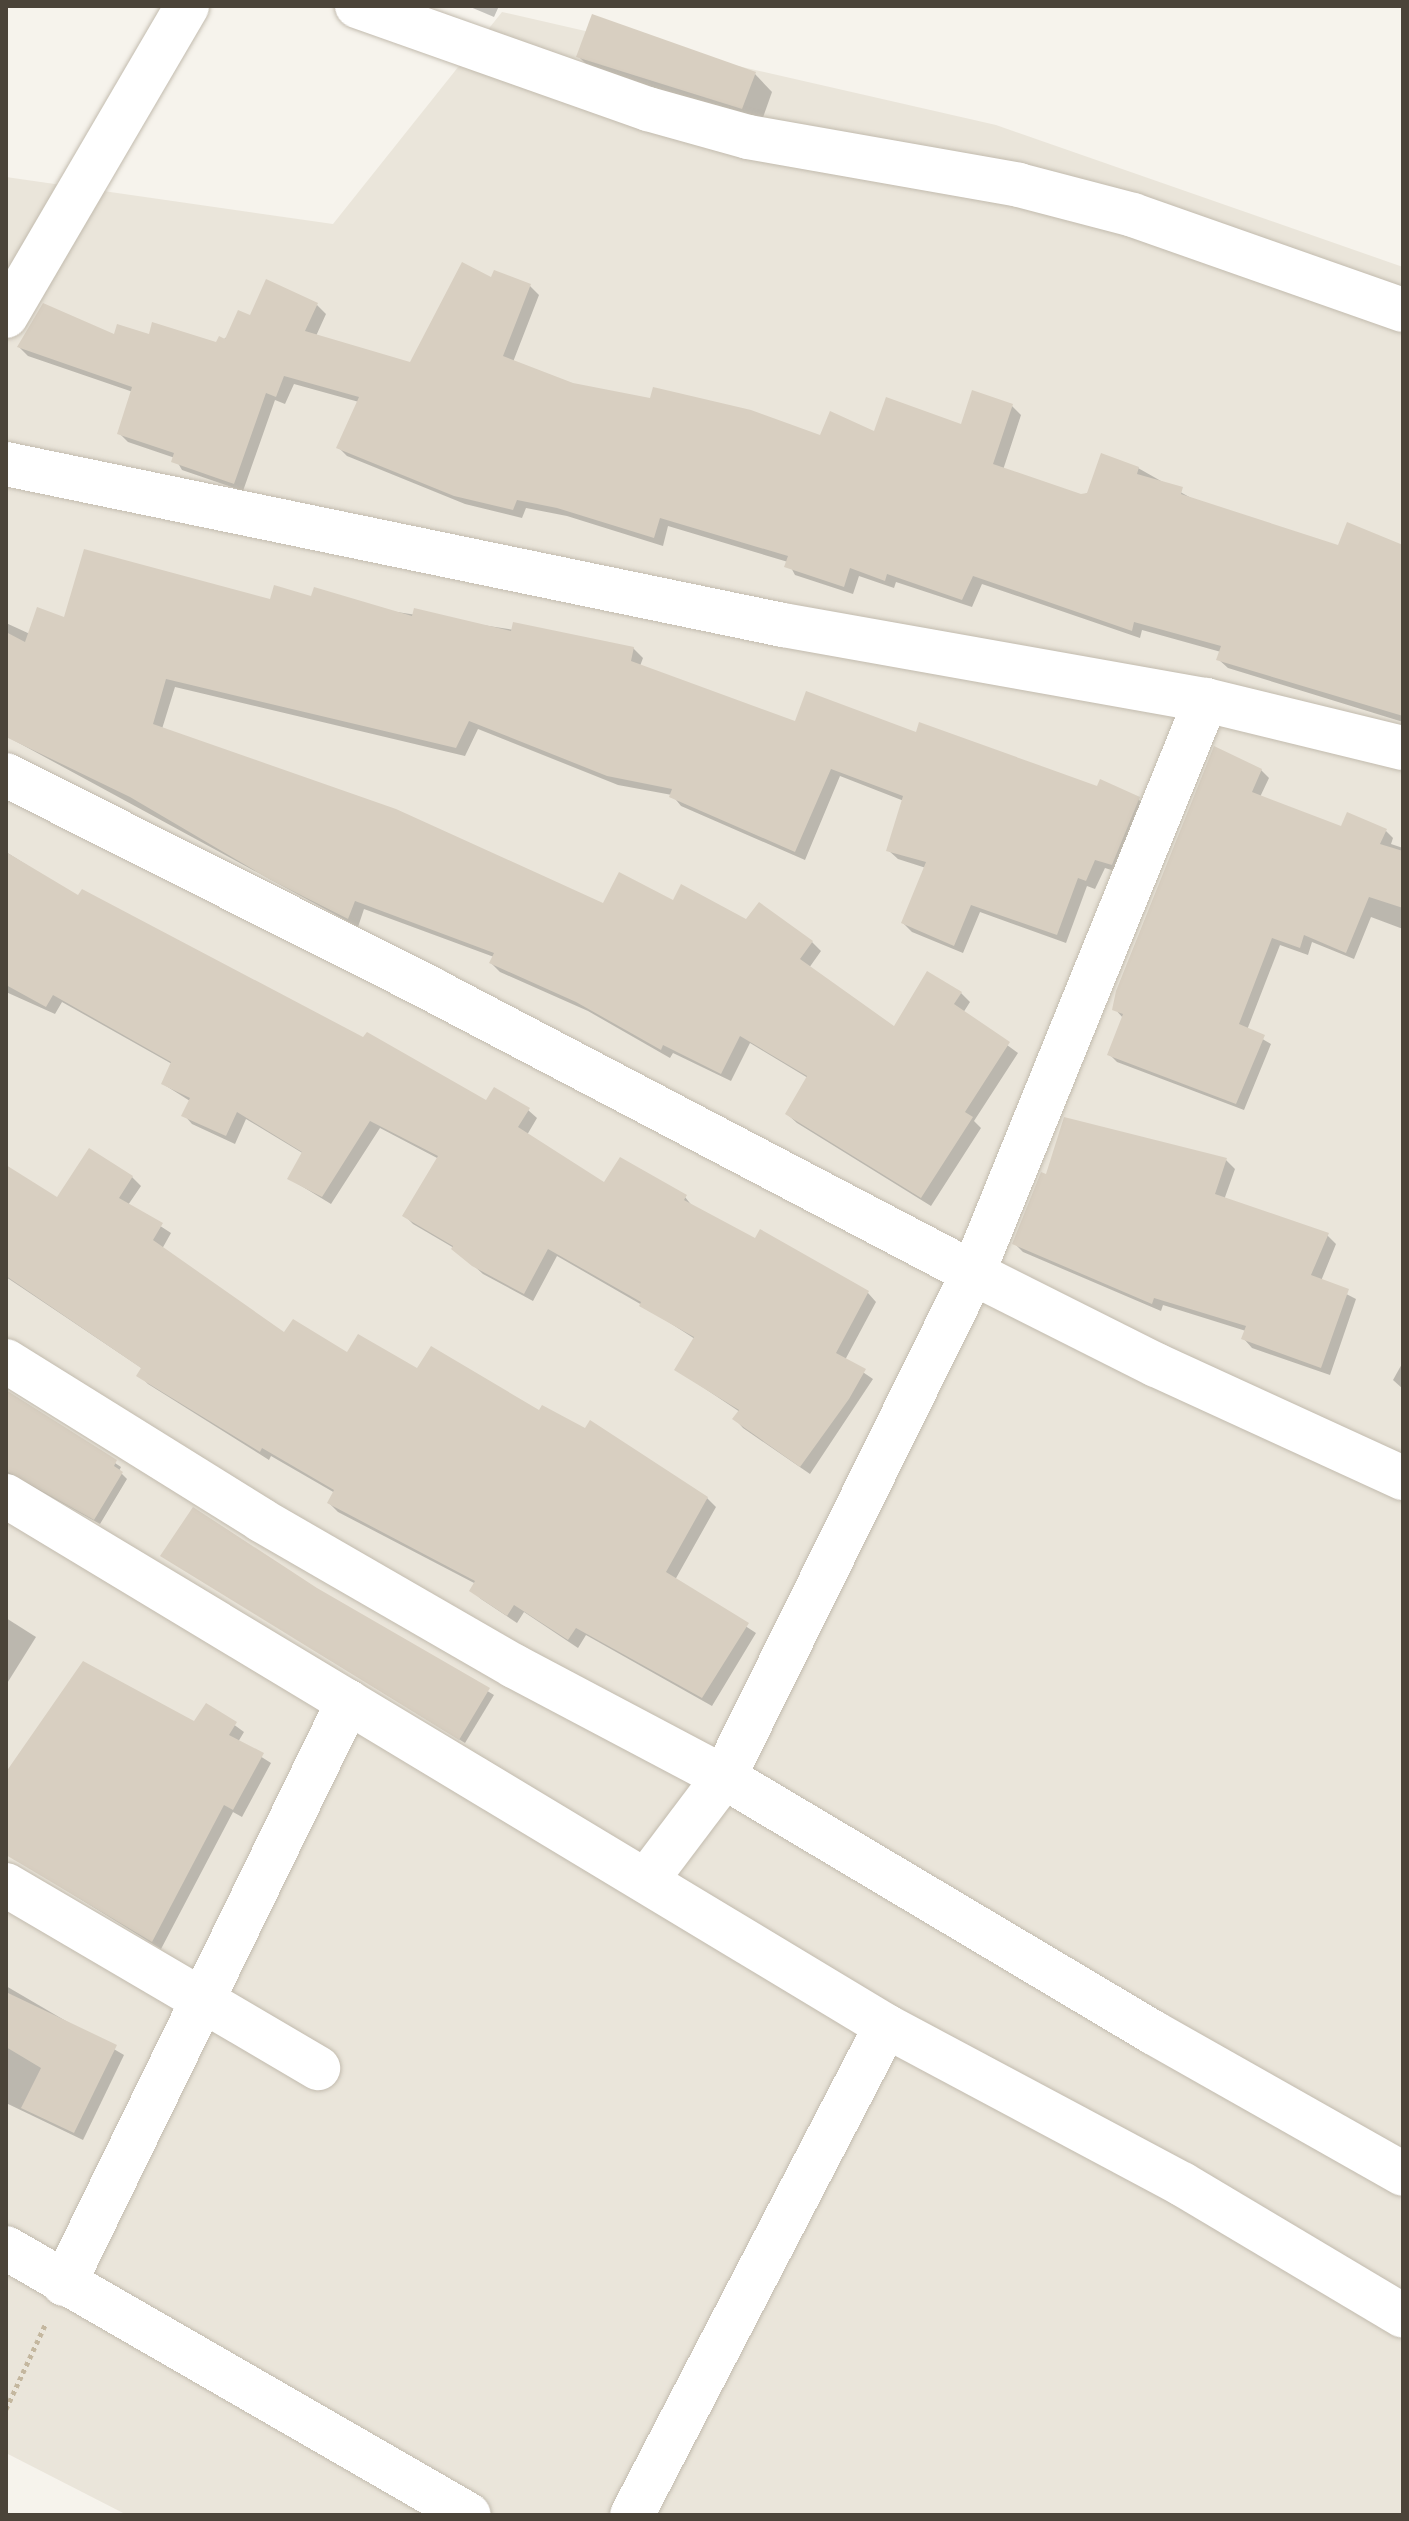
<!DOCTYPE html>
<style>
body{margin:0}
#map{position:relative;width:1409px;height:2521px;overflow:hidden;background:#f6f3ec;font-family:"Archivo Narrow",sans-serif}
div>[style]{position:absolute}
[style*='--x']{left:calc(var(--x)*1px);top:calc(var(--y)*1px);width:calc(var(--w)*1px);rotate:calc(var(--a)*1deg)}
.residential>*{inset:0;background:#eae5da}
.shadow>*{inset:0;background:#0003}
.building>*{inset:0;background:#d8cfc1}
.path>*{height:5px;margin-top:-2.5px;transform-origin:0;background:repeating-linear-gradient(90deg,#c4b79f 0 4px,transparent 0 8px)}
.roads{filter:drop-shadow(0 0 2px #c2bbae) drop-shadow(0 0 2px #c2bbae)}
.street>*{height:44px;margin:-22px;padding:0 22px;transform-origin:22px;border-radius:22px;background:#fff}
span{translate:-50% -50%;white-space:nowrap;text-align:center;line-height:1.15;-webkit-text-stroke:6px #fff;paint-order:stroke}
.frame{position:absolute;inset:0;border:8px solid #4b4439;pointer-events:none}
</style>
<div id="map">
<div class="residential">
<div style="clip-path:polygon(502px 12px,996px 125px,1403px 267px,1403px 2515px,127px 2515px,6px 2453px,6px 177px,333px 224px)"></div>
</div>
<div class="shadow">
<div style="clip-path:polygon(468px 6px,499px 6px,494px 17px)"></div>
<div style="clip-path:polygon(578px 56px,755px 74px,772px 92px,760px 126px,596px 74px)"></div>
<div style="clip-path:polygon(492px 280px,530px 286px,539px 295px,513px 362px,572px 385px,821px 437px,963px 426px,1012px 406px,1021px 415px,1003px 470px,1081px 496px,1138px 468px,1191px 498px,1339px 547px,1403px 554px,1403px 722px,1228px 668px,1218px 659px,1221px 652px,1142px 630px,1140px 638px,982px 584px,972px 607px,896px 582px,894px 588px,859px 576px,853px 594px,795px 575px,788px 562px,668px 526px,663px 546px,567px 516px,526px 508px,522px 518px,465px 504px,347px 456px,338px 447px,359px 402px,294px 384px,285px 404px,275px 400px,243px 491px,182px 470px,175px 458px,128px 442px,119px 433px,133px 392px,28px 356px,19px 347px,115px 337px,218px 344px,251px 317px,317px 305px,326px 314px,316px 336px,411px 364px)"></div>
<div style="clip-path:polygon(312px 599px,633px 648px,643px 658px,640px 666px,796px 724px,917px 735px,1138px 799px,1148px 808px,1121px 873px,1105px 868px,1095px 889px,1087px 886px,1066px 943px,980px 912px,963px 953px,912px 932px,903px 923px,926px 868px,898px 859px,888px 850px,904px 801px,840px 776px,805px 860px,681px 806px,672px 795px,618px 785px,478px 729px,465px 756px,175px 687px,162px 729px,604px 906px,674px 903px,812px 942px,821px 951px,809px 968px,895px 1029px,961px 993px,970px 1002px,963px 1013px,1018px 1053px,974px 1121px,981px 1128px,931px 1206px,797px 1123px,787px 1114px,808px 1078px,750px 1043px,731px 1081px,673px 1053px,670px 1058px,588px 1011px,500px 972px,491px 963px,494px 957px,364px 909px,358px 927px,6px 736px,6px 623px,30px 634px,65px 619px)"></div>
<div style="clip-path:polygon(1261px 770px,1269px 778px,1260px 797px,1342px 829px,1385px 830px,1393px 838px,1391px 844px,1403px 848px,1403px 929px,1371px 917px,1354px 959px,1312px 942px,1308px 955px,1280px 945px,1247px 1030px,1271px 1044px,1244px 1110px,1117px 1062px,1109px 1054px,1123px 1018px,1115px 1009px)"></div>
<div style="clip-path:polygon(6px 852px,79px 898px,487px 1103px,528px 1110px,537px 1118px,527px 1135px,605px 1185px,685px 1197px,693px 1207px,756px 1240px,868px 1293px,876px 1302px,845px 1360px,873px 1379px,810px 1474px,743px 1428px,735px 1419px,740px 1412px,677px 1370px,695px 1339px,642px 1305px,557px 1256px,533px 1301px,483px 1274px,454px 1248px,413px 1224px,405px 1216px,439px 1159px,380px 1128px,331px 1204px,290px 1179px,304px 1154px,246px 1119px,235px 1144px,192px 1124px,184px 1115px,190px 1101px,163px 1084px,172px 1064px,62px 1002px,55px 1014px,6px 992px)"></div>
<div style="clip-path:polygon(1226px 1160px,1235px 1169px,1224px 1200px,1327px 1235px,1336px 1244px,1321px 1281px,1356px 1299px,1330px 1375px,1252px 1348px,1244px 1339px,1246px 1331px,1163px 1305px,1161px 1311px,1023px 1252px,1014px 1243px)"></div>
<div style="clip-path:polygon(6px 1167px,58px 1200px,132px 1177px,141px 1186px,128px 1205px,171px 1233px,162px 1249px,285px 1335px,540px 1412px,707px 1498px,716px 1507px,675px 1580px,756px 1633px,712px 1706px,586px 1635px,578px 1648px,524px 1612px,517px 1623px,481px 1599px,472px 1590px,476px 1584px,338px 1512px,329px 1503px,335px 1493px,271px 1456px,269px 1460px,148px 1384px,139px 1375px,143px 1369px,6px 1277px)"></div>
<div style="clip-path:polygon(1403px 1362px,1403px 1389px,1393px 1380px)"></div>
<div style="clip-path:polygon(6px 1391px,121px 1467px,119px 1471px,127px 1479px,100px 1524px,6px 1472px)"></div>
<div style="clip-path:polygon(162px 1556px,316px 1590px,494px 1695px,465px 1743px)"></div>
<div style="clip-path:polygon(6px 1618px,36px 1637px,6px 1685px)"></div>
<div style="clip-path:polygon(207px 1705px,244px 1732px,238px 1742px,271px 1763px,242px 1817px,233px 1812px,161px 1949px,6px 1853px,6px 1776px,195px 1724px)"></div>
<div style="clip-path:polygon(6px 1986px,124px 2055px,83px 2140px,6px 2103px)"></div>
</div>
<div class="building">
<div style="clip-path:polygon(592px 14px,756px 72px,742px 109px,576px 57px)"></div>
<div style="clip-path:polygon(462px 262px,491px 277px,494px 270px,531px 284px,503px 356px,573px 383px,650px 398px,653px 387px,751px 410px,820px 435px,830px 411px,874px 431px,886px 397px,961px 424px,972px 390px,1013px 404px,993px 464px,1081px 494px,1087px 493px,1101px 453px,1139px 467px,1137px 474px,1183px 487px,1181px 494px,1338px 545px,1347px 522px,1403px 545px,1403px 716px,1216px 660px,1221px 646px,1134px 622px,1132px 631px,973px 576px,962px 600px,887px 574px,885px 581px,850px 568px,844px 587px,784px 567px,788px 556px,660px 518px,654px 538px,557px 508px,517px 500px,513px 510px,454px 496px,336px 448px,359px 397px,284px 376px,276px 397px,266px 393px,234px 484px,171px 462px,174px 453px,117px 434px,132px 387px,17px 347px,43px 303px,114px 334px,117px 324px,149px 334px,152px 322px,216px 342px,219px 336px,225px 339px,238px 310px,250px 315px,266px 279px,318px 303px,305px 331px,410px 362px)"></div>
<div style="clip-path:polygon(84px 549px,270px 599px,274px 585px,311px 596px,314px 587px,412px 616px,414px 608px,511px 631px,513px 622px,634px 647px,631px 661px,795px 721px,806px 691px,916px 732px,919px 722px,1097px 786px,1100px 779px,1140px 797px,1112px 865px,1095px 860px,1086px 881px,1078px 878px,1057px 935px,971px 905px,954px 946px,901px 923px,926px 862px,886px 851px,903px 796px,831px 769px,795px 852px,669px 797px,672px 789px,607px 776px,469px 721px,456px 748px,166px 679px,153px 724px,396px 809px,603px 903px,619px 872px,673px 900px,681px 884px,746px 919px,759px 902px,813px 941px,800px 959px,894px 1026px,927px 971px,962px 992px,954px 1004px,1010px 1042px,965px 1112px,973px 1117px,921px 1198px,785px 1114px,807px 1076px,740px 1036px,721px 1074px,663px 1045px,661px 1050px,576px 1002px,489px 963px,494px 953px,355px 901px,348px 919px,269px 879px,130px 797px,6px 737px,6px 632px,25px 642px,37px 607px,64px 617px)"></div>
<div style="clip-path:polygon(1214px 746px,1262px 769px,1252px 792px,1341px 826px,1347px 812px,1387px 829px,1380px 844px,1403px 851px,1403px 908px,1369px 897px,1346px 953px,1304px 935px,1300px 948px,1272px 938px,1239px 1024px,1265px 1035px,1236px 1104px,1107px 1055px,1123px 1014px,1112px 1010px,1116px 991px)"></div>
<div style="clip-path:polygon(6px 852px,78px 895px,82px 889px,363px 1037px,367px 1032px,486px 1100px,494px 1087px,530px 1108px,518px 1127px,604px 1182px,620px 1157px,687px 1195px,684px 1200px,755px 1238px,760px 1229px,869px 1291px,836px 1353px,866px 1369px,849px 1399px,800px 1467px,732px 1419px,739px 1410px,674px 1370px,694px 1337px,639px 1306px,641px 1302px,548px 1249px,524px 1294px,472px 1266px,451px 1249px,453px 1246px,402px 1216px,438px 1156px,370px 1121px,322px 1197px,287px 1179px,302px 1152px,237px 1112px,226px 1136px,181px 1116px,190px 1098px,161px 1084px,171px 1062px,53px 995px,46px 1007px,6px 985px)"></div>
<div style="clip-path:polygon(1064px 1117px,1227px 1158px,1215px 1194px,1329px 1233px,1311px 1275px,1349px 1289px,1321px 1368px,1241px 1339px,1246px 1326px,1154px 1298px,1152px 1304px,1012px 1244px,1041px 1172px,1046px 1174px)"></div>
<div style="clip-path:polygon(89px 1148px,133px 1176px,119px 1198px,163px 1223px,153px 1240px,284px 1332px,293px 1319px,347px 1352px,358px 1334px,417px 1368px,431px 1346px,539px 1410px,542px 1405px,585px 1428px,590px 1420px,708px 1497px,666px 1572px,749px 1623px,702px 1698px,576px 1628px,568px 1640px,514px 1605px,507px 1616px,469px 1591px,475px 1581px,327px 1503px,334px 1490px,262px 1448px,260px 1452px,136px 1376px,141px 1368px,6px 1276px,6px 1165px,57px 1197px)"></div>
<div style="clip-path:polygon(6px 1390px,117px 1460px,114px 1466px,123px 1472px,94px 1520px,6px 1471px)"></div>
<div style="clip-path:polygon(193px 1507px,317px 1588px,490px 1688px,459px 1740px,160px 1556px)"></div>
<div style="clip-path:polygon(83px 1661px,194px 1721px,206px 1703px,237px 1722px,229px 1735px,264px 1753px,233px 1810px,224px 1805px,152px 1942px,6px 1855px,6px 1772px)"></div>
<div style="clip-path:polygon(6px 1992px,117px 2045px,74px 2133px,21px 2108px,41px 2068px,6px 2047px)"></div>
</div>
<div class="path">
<div style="--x:6;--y:2409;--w:93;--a:-65.1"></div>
</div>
<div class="roads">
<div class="street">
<div style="--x:357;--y:6;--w:309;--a:19.5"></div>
<div style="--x:648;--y:109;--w:104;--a:15.6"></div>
<div style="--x:748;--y:137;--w:275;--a:10"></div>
<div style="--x:1019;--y:185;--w:118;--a:14.7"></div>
<div style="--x:1133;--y:215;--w:286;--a:19.4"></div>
<div style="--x:6;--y:316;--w:359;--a:-59.7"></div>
<div style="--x:6;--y:464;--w:794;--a:11.71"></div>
<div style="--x:783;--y:625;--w:430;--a:10.1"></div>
<div style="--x:1206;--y:700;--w:619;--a:112.13"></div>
<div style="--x:973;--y:1273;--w:562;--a:116.29"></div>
<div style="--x:724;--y:1777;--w:128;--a:127"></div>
<div style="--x:1206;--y:700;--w:203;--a:13.7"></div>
<div style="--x:6;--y:775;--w:476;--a:26.7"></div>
<div style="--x:431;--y:989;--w:612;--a:27.65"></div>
<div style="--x:973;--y:1273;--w:205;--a:26.7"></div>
<div style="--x:1156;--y:1365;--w:272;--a:24.6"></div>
<div style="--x:6;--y:1361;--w:301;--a:31.9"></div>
<div style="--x:261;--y:1520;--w:292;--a:30"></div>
<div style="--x:514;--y:1666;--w:238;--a:27.9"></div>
<div style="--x:724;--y:1777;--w:500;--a:30.77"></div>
<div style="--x:1154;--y:2033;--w:286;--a:29.5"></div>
<div style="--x:6;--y:1496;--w:1027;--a:31.06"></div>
<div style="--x:886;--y:2026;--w:336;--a:28.1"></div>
<div style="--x:1182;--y:2184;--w:257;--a:30.8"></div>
<div style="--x:6;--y:1885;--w:362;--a:30.4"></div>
<div style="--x:6;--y:2248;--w:534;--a:29.97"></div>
<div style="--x:64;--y:2284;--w:648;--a:-63.99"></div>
<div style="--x:632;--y:2515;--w:551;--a:-62.55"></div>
</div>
</div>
<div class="frame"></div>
</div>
